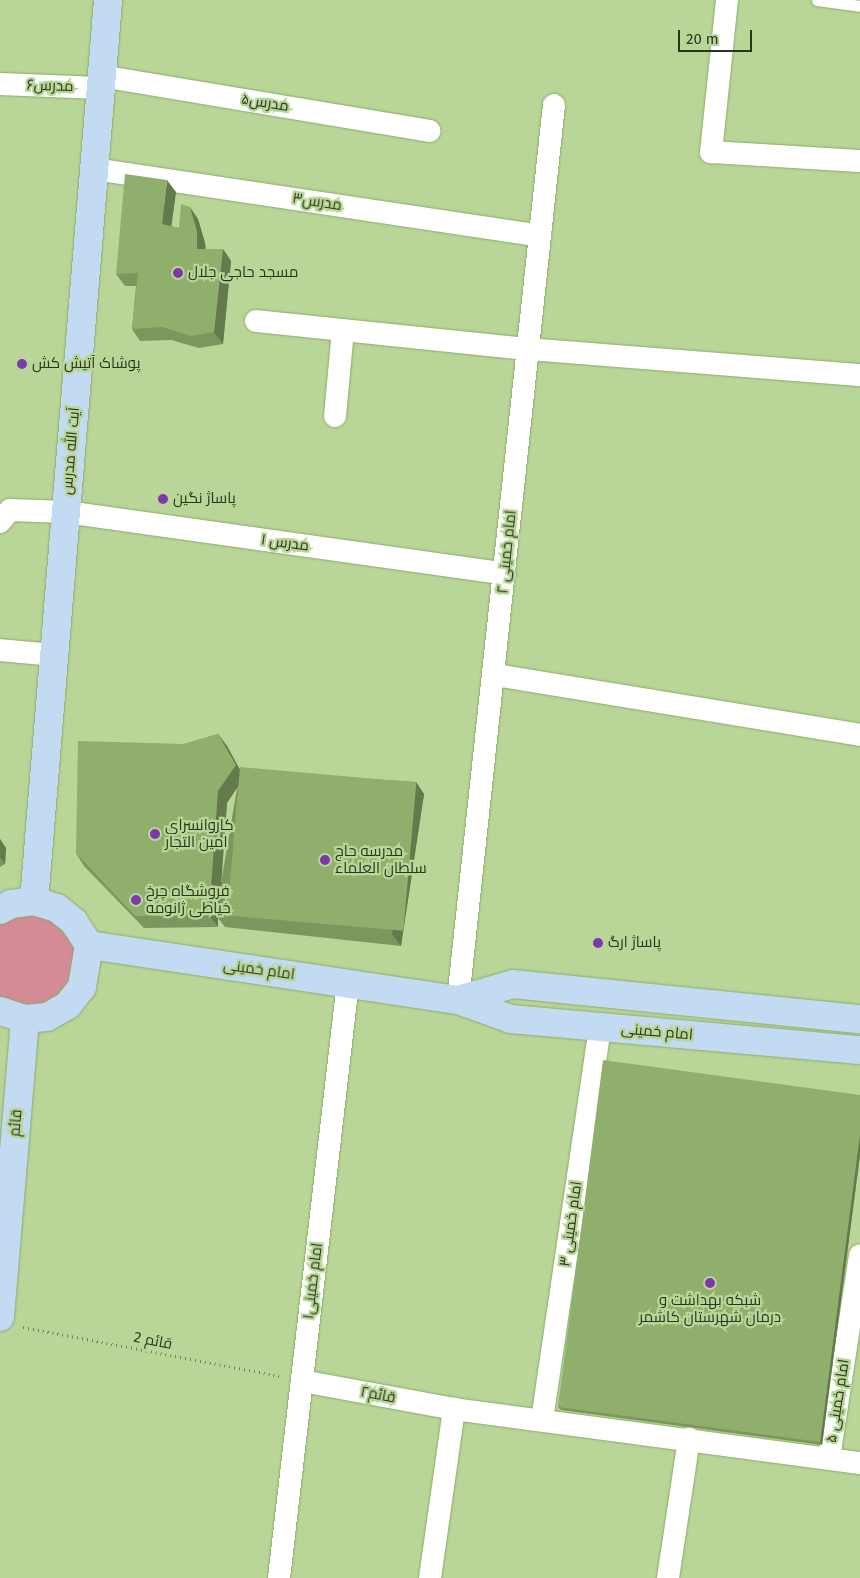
<!DOCTYPE html>
<meta charset="utf-8">
<style>
body{margin:0}
#map{position:relative;width:860px;height:1578px;overflow:hidden;background:#b9d698;font-family:"Fira Sans",Cairo,sans-serif}
div>[style]{position:absolute}
[style*='--x']{left:calc(var(--x)*1px);top:calc(var(--y)*1px);width:calc(var(--w)*1px);rotate:calc(var(--a)*1deg)}
.green>*{inset:0;background:#d38b97}
.path>*{height:3px;margin-top:-1.5px;transform-origin:0;background:repeating-linear-gradient(90deg,#6f8258 0 1px,transparent 0 5px)}
.roads{filter:drop-shadow(0 0 1px #8ea96d) drop-shadow(0 0 1px #8ea96d)}
.service>*{height:11px;margin:-5.5px;padding:0 5.5px;transform-origin:5.5px;border-radius:5.5px;background:#fff}
.minor>*{height:22px;margin:-11px;padding:0 11px;transform-origin:11px;border-radius:11px;background:#fff}
.primary>*{height:28px;margin:-14px;padding:0 14px;transform-origin:14px;border-radius:14px;background:#c2daf2}
.wall>*{inset:0;background:#7c965d}
.shaded-wall>*{inset:0;background:#657a4c}
.building>*{inset:0;background:#90ae6c;transform-origin:0 0}
.dots>*{width:14px;height:14px;translate:-50% -50%;box-sizing:border-box;border:2px solid #b9d698;border-radius:50%}
span{translate:-50% -50%;white-space:nowrap;text-align:center;line-height:1.15;-webkit-text-stroke:4.5px #b9d698;paint-order:stroke}
.street-label{font-size:15px;color:#2a351d}
.poi-label{font-size:15px;color:#2a351d}
.left{translate:0 -50%;text-align:left}
.scale{position:absolute;left:678px;top:30px;width:74px;height:22px;box-sizing:border-box;border:2px solid #2a351d;border-top:0;padding-left:6px;font-size:15px;line-height:18px;white-space:nowrap;color:#2a351d;-webkit-text-stroke:4px #b9d698;paint-order:stroke}
</style>
<div id="map">
<div class="green">
<div style="clip-path:polygon(22px 911px,53px 916px,76px 941px,71px 991px,43px 1010px,0 1000px,0 921px)"></div>
</div>
<div class="path">
<div style="--x:23;--y:1327;--w:261;--a:10.8"></div>
</div>
<div class="roads">
<div class="service">
<div style="--x:817;--y:0;--w:43;--a:7.9"></div>
</div>
<div class="minor">
<div style="--x:727;--y:0;--w:153;--a:96"></div>
<div style="--x:711;--y:152;--w:149;--a:3.5"></div>
<div style="--x:101;--y:76;--w:333;--a:9.5"></div>
<div style="--x:0;--y:84;--w:100;--a:2.3"></div>
<div style="--x:94;--y:169;--w:451;--a:8.5"></div>
<div style="--x:256;--y:321;--w:273;--a:5.9"></div>
<div style="--x:528;--y:349;--w:333;--a:4.5"></div>
<div style="--x:335;--y:416;--w:86;--a:-84.7"></div>
<div style="--x:0;--y:522;--w:16;--a:-50"></div>
<div style="--x:10;--y:510;--w:56;--a:2"></div>
<div style="--x:66;--y:512;--w:443;--a:8"></div>
<div style="--x:0;--y:650;--w:54;--a:5.3"></div>
<div style="--x:495;--y:675;--w:370;--a:9.3"></div>
<div style="--x:458;--y:1000;--w:900;--a:-83.88"></div>
<div style="--x:302;--y:1381;--w:155;--a:10.4"></div>
<div style="--x:454;--y:1409;--w:410;--a:7.6"></div>
<div style="--x:542;--y:1420;--w:397;--a:-81.6"></div>
<div style="--x:829;--y:1458;--w:205;--a:-81.3"></div>
<div style="--x:279;--y:1578;--w:599;--a:-83.39"></div>
<div style="--x:430;--y:1578;--w:171;--a:-81.9"></div>
<div style="--x:668;--y:1578;--w:141;--a:-81.4"></div>
</div>
<div class="primary">
<div style="--x:34;--y:901;--w:904;--a:-85.3"></div>
<div style="--x:0;--y:910;--w:13;--a:-29"></div>
<div style="--x:11;--y:904;--w:23;--a:-7"></div>
<div style="--x:34;--y:901;--w:24;--a:17"></div>
<div style="--x:57;--y:908;--w:22;--a:39"></div>
<div style="--x:74;--y:922;--w:27;--a:57"></div>
<div style="--x:89;--y:945;--w:43;--a:99.5"></div>
<div style="--x:82;--y:987;--w:23;--a:128"></div>
<div style="--x:68;--y:1005;--w:24;--a:150"></div>
<div style="--x:47;--y:1017;--w:22;--a:175"></div>
<div style="--x:25;--y:1019;--w:26;--a:-162"></div>
<div style="--x:89;--y:945;--w:373;--a:8.5"></div>
<div style="--x:458;--y:1000;--w:56;--a:19.7"></div>
<div style="--x:511;--y:1019;--w:350;--a:5.1"></div>
<div style="--x:458;--y:1000;--w:57;--a:-16.2"></div>
<div style="--x:513;--y:984;--w:349;--a:5.8"></div>
<div style="--x:0;--y:1317;--w:299;--a:-85.2"></div>
</div>
</div>
<div class="wall">
<div style="clip-path:polygon(176px 192px,171px 226px,179px 228px,198px 219px,205px 243px,206px 249px,223px 249px,231px 261px,223px 344px,199px 348px,171px 340px,140px 341px,132px 329px,136px 286px,125px 286px,116px 274px)"></div>
<div style="clip-path:polygon(evenodd,218px 734px,227px 746px,240px 770px,416px 782px,424px 794px,401px 946px,225px 927px,218px 918px,218px 927px,144px 928px,84px 866px,76px 853px,184px 744px,218px 734px,237px 788px,220px 889px,227px 803px,237px 788px)"></div>
<div style="clip-path:polygon(0 839px,6px 848px,5px 864px,0 867px)"></div>
<div style="clip-path:polygon(860px 1095px,860px 1155px,822px 1445px,561px 1410px,558px 1407px)"></div>
</div>
<div class="shaded-wall">
<div style="clip-path:polygon(167px 180px,176px 192px,170px 236px,162px 224px)"></div>
<div style="clip-path:polygon(190px 207px,198px 219px,205px 243px,206px 261px,197px 249px)"></div>
<div style="clip-path:polygon(223px 249px,231px 261px,223px 344px,214px 332px)"></div>
<div style="clip-path:polygon(218px 734px,227px 746px,244px 777px,227px 803px,219px 915px,216px 914px,218px 918px,218px 927px,209px 915px)"></div>
<div style="clip-path:polygon(416px 782px,424px 794px,401px 946px,392px 934px)"></div>
<div style="clip-path:polygon(0 839px,6px 848px,5px 864px,0 857px)"></div>
<div style="clip-path:polygon(860px 1134px,860px 1155px,822px 1445px,820px 1442px)"></div>
</div>
<div class="building">
<div style="clip-path:polygon(125px 174px,167px 180px,162px 224px,179px 228px,181px 204px,190px 207px,197px 231px,197px 249px,223px 249px,214px 332px,191px 336px,162px 327px,132px 329px,138px 273px,116px 274px)"></div>
<div style="clip-path:polygon(218px 734px,236px 765px,218px 791px,209px 915px,135px 916px,76px 853px,78px 741px,184px 744px)"></div>
<div style="left:240px;top:767px;width:177px;height:149px;rotate:5deg"></div>
<div style="clip-path:polygon(603px 1060px,860px 1095px,860px 1134px,820px 1442px,558px 1407px)"></div>
</div>
<div class="dots">
<div style="left:178px;top:273px;background:#7d38ac"></div>
<div style="left:22px;top:364px;background:#7d38ac"></div>
<div style="left:163px;top:499px;background:#7d38ac"></div>
<div style="left:155px;top:834px;background:#7d38ac"></div>
<div style="left:325px;top:860px;background:#7d38ac"></div>
<div style="left:136px;top:900px;background:#7d38ac"></div>
<div style="left:598px;top:943px;background:#7d38ac"></div>
<div style="left:710px;top:1283px;background:#7d38ac"></div>
</div>
<div class="street-label">
<span style="left:50px;top:86px;rotate:2deg">مدرس۶</span>
<span style="left:265px;top:103px;rotate:9deg">مدرس۵</span>
<span style="left:317px;top:202px;rotate:9deg">مدرس۳</span>
<span style="left:71px;top:451px;rotate:-85deg">آیت الله مدرس</span>
<span style="left:285px;top:543px;rotate:8deg">مدرس ۱</span>
<span style="left:507px;top:552px;rotate:-84deg">امام خمینی ۲</span>
<span style="left:259px;top:970px;rotate:8deg">امام خمینی</span>
<span style="left:657px;top:1032px;rotate:5deg">امام خمینی</span>
<span style="left:16px;top:1123px;rotate:-85deg">قائم</span>
<span style="left:571px;top:1224px;rotate:-82deg">امام خمینی ۳</span>
<span style="left:313px;top:1281px;rotate:-83deg">امام خمینی۱</span>
<span style="left:153px;top:1341px;rotate:11deg">قائم 2</span>
<span style="left:378px;top:1395px;rotate:11deg">قائم۲</span>
<span style="left:838px;top:1401px;rotate:-81deg">امام خمینی ۵</span>
</div>
<div class="poi-label">
<span class="left" style="left:188px;top:273px">مسجد حاجی جلال</span>
<span class="left" style="left:32px;top:364px">پوشاک آتیش کش</span>
<span class="left" style="left:173px;top:499px">پاساژ نگین</span>
<span class="left" style="left:165px;top:834px">کاروانسرای<br>امین التجار</span>
<span class="left" style="left:335px;top:860px">مدرسه حاج<br>سلطان العلماء</span>
<span class="left" style="left:146px;top:900px">فروشگاه چرخ<br>خیاطی ژانومه</span>
<span class="left" style="left:608px;top:943px">پاساژ ارگ</span>
<span style="left:710px;top:1309px">شبکه بهداشت و<br>درمان شهرستان کاشمر</span>
</div>
<div class="scale">20 m</div>
</div>
